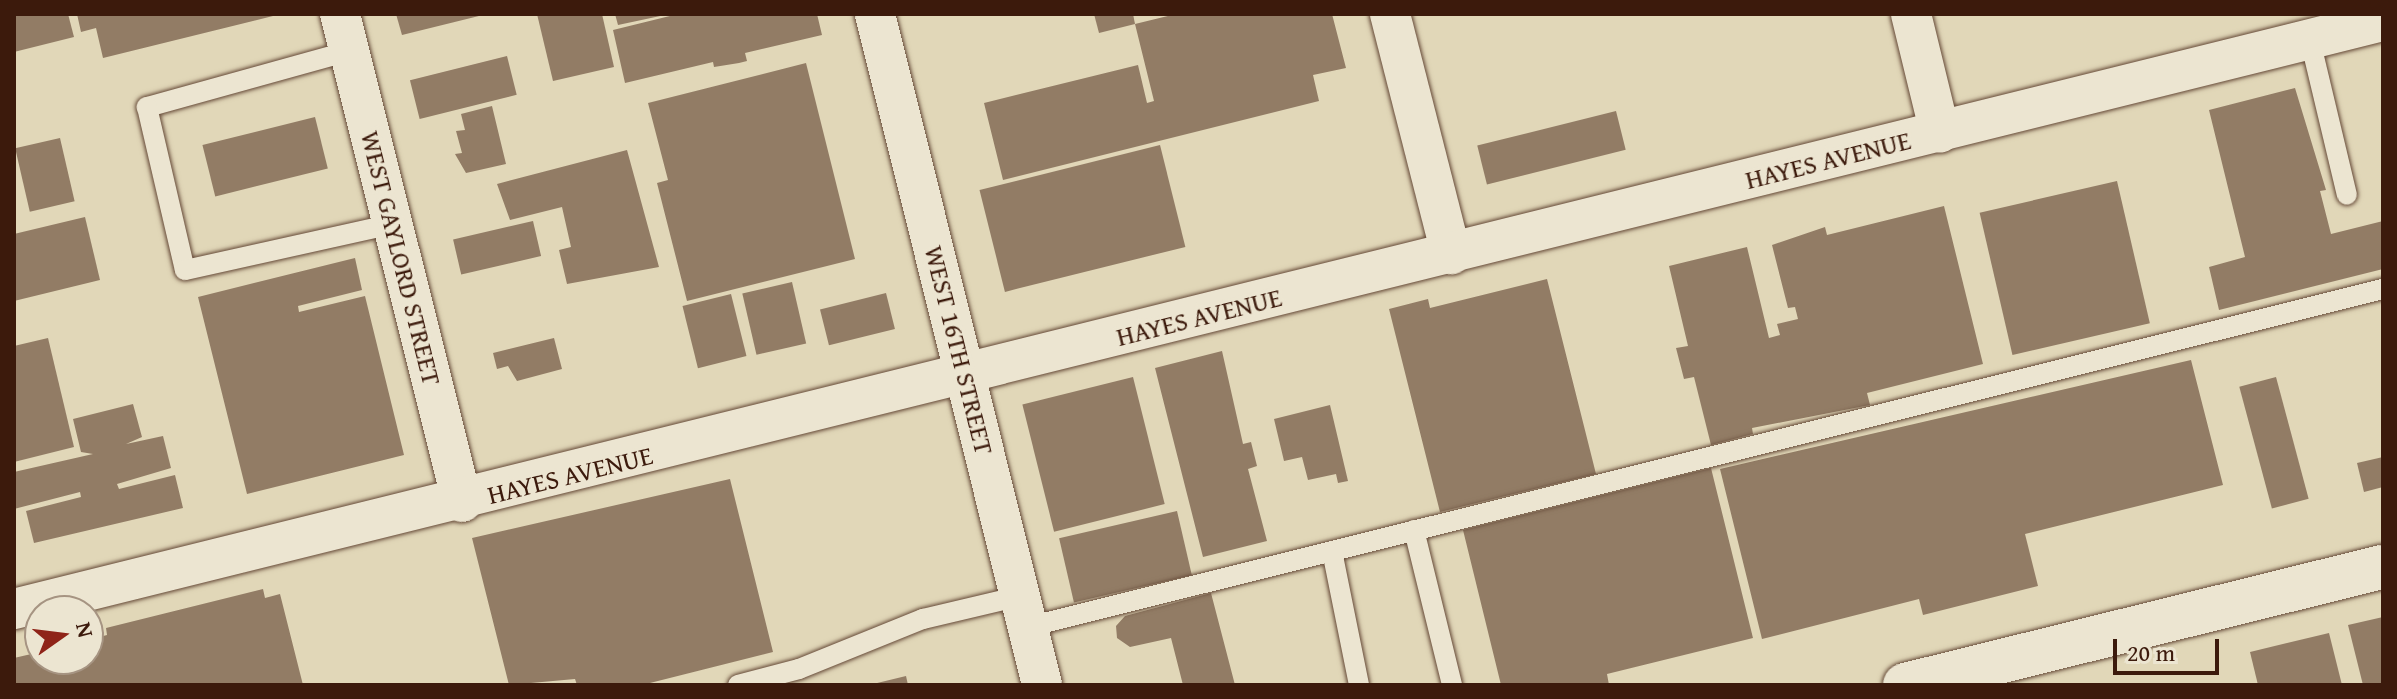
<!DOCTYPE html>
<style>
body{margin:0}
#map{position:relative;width:2397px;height:699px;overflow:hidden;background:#e1d7b8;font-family:"Gentium Book Plus",serif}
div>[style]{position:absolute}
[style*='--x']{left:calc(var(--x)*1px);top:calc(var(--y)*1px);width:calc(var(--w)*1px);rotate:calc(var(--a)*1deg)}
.building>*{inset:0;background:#927c65;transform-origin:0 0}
.roads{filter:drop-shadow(0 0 2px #654937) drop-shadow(0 0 2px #654937)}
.service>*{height:20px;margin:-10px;padding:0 10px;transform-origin:10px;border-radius:10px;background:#ece5d1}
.minor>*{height:40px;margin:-20px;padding:0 20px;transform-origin:20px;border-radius:20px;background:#ece5d1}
.tertiary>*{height:44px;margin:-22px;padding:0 22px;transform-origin:22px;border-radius:22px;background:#ece5d1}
span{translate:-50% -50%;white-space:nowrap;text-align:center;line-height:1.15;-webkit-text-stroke:7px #ece5d1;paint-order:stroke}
.street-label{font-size:26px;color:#3c1a0c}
.frame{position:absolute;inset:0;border:16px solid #3c1a0c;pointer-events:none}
.north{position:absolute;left:24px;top:595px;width:80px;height:80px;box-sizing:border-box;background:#ece5d1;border:2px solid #a69482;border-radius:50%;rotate:76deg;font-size:22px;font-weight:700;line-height:32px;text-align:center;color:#3c1a0c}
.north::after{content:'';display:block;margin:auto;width:28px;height:36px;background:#8f2418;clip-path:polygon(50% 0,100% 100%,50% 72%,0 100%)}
.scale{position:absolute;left:2113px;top:639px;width:106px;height:36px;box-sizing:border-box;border:4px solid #3c1a0c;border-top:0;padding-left:10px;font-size:24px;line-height:28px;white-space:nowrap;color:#3c1a0c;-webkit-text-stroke:6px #ece5d1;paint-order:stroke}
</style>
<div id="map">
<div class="building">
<div style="clip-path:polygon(14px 14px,68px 14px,74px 37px,14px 52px)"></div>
<div style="clip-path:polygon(77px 14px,277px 14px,277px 15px,103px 58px,96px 28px,81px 32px)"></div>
<div style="clip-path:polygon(396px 14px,483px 14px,483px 15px,402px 35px)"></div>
<div style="clip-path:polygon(537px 14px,602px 14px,614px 67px,553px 81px)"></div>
<div style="clip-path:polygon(615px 14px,664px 14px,665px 15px,618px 25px)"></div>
<div style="clip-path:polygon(678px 14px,817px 14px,822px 35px,745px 53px,747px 61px,739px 63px,714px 67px,713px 62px,625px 83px,613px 30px)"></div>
<div style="clip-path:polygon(1094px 14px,1133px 14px,1135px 24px,1099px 33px)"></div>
<div style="clip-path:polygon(1176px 14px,1332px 14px,1346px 68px,1313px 75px,1319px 101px,1003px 180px,984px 103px,1138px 65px,1147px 103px,1154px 101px,1135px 24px)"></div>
<div style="left:507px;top:56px;width:40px;height:100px;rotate:76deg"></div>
<div style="clip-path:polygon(806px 63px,855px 259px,687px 301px,657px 183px,668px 180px,648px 103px)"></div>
<div style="clip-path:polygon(2295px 88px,2326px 190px,2320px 191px,2331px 234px,2383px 221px,2383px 269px,2219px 310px,2209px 267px,2245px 257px,2209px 110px)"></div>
<div style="clip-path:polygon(492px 106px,506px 164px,466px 173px,455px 154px,462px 153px,456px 131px,465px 130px,461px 114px)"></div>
<div style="left:1616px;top:111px;width:40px;height:143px;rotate:76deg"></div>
<div style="left:315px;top:117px;width:53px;height:116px;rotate:76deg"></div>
<div style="left:60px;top:138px;width:65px;height:46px;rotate:77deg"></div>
<div style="left:1160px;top:145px;width:105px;height:186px;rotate:76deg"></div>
<div style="clip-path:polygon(627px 150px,659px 267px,567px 284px,559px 250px,571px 247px,562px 207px,510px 220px,497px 184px)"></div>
<div style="left:2117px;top:181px;width:146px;height:141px;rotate:77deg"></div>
<div style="clip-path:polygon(1944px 206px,1983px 364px,1867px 393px,1870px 405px,1752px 428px,1753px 434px,1711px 445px,1694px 377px,1684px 379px,1676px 348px,1688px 346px,1669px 266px,1747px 247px,1769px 338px,1780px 335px,1777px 324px,1798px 319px,1795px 307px,1788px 308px,1772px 245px,1825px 227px,1827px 235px)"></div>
<div style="clip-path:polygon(85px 217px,100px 280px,14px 301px,14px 234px)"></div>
<div style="left:533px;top:221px;width:36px;height:82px;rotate:77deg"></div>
<div style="clip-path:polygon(355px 258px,362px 290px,298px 306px,299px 312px,365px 296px,404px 455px,247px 494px,198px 297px)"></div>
<div style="clip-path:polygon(1547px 279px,1596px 474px,1440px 512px,1389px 309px,1428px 299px,1430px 308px)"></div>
<div style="left:792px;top:282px;width:63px;height:51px;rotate:77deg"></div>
<div style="left:886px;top:293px;width:37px;height:68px;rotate:76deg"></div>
<div style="left:731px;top:294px;width:64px;height:50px;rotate:76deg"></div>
<div style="clip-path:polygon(48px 338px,74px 447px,14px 462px,14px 346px)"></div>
<div style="clip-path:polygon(554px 338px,562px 369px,517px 381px,508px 366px,497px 369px,493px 353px)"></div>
<div style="clip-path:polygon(1222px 351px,1243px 444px,1251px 442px,1257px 466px,1248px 469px,1267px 541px,1203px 557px,1155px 368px)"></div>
<div style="clip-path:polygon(2191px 360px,2223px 485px,2025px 534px,2038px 586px,1923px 615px,1919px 599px,1762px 639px,1720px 469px)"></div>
<div style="left:1133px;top:377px;width:131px;height:114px;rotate:76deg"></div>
<div style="left:2276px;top:377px;width:126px;height:38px;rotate:75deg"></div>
<div style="clip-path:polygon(133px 404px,142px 437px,126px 444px,163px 436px,171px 468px,117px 484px,119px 489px,175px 475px,183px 508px,34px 543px,26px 511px,81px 497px,80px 492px,14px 509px,14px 472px,93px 454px,81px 452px,73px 419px)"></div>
<div style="clip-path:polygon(1330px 405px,1348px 481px,1338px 483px,1336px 474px,1308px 480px,1302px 457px,1284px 461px,1274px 419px)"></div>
<div style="clip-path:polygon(2383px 457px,2383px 487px,2364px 492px,2357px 463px)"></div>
<div style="clip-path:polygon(1711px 468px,1753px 638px,1607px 674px,1609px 685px,1501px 685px,1463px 530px)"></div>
<div style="clip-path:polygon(730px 479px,773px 652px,642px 685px,577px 685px,575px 679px,509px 685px,472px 538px)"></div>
<div style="left:1177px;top:511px;width:66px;height:121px;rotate:77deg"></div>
<div style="clip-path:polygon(263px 589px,265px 598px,280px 594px,303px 685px,14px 685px,14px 658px,40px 652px,40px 659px,88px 659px,88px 640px,107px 635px,106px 628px)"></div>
<div style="clip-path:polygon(1211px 593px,1235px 685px,1183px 685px,1171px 638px,1130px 647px,1117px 638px,1116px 626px,1125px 616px)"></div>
<div style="clip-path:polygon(2383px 617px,2383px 685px,2363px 685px,2348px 625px)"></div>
<div style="clip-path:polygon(2329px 633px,2342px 685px,2258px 685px,2250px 652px)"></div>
<div style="clip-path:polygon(906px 676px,908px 685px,873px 685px,873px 684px)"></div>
</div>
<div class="roads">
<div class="service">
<div style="--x:2310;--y:40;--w:159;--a:76.6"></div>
<div style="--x:349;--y:51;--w:210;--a:164.5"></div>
<div style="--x:147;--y:107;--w:167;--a:76.9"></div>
<div style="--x:185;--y:270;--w:212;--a:-12.5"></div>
<div style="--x:1414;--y:530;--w:160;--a:76.2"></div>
<div style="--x:1332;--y:551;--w:137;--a:78.6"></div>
<div style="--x:1028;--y:627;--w:1397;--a:-14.01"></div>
<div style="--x:738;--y:685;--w:63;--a:-14.7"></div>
<div style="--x:799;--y:669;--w:134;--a:-22"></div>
<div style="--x:923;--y:619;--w:100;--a:-13.3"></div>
</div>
<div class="minor">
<div style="--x:340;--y:14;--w:503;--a:75.96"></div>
<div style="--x:875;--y:14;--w:691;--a:76.02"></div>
<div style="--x:1390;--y:14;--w:248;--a:75.7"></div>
<div style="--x:1911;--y:14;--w:122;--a:76.3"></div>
<div style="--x:14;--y:609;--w:2441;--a:-13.94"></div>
</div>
<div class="tertiary">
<div style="--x:1905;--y:685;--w:492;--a:-13.9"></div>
</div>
</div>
<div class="street-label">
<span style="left:1828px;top:160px;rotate:-14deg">HAYES AVENUE</span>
<span style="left:401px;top:258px;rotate:76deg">WEST GAYLORD STREET</span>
<span style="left:1199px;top:317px;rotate:-14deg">HAYES AVENUE</span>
<span style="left:959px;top:350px;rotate:76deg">WEST 16TH STREET</span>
<span style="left:570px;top:475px;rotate:-14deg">HAYES AVENUE</span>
</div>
<div class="frame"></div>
<div class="north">N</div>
<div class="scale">20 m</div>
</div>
